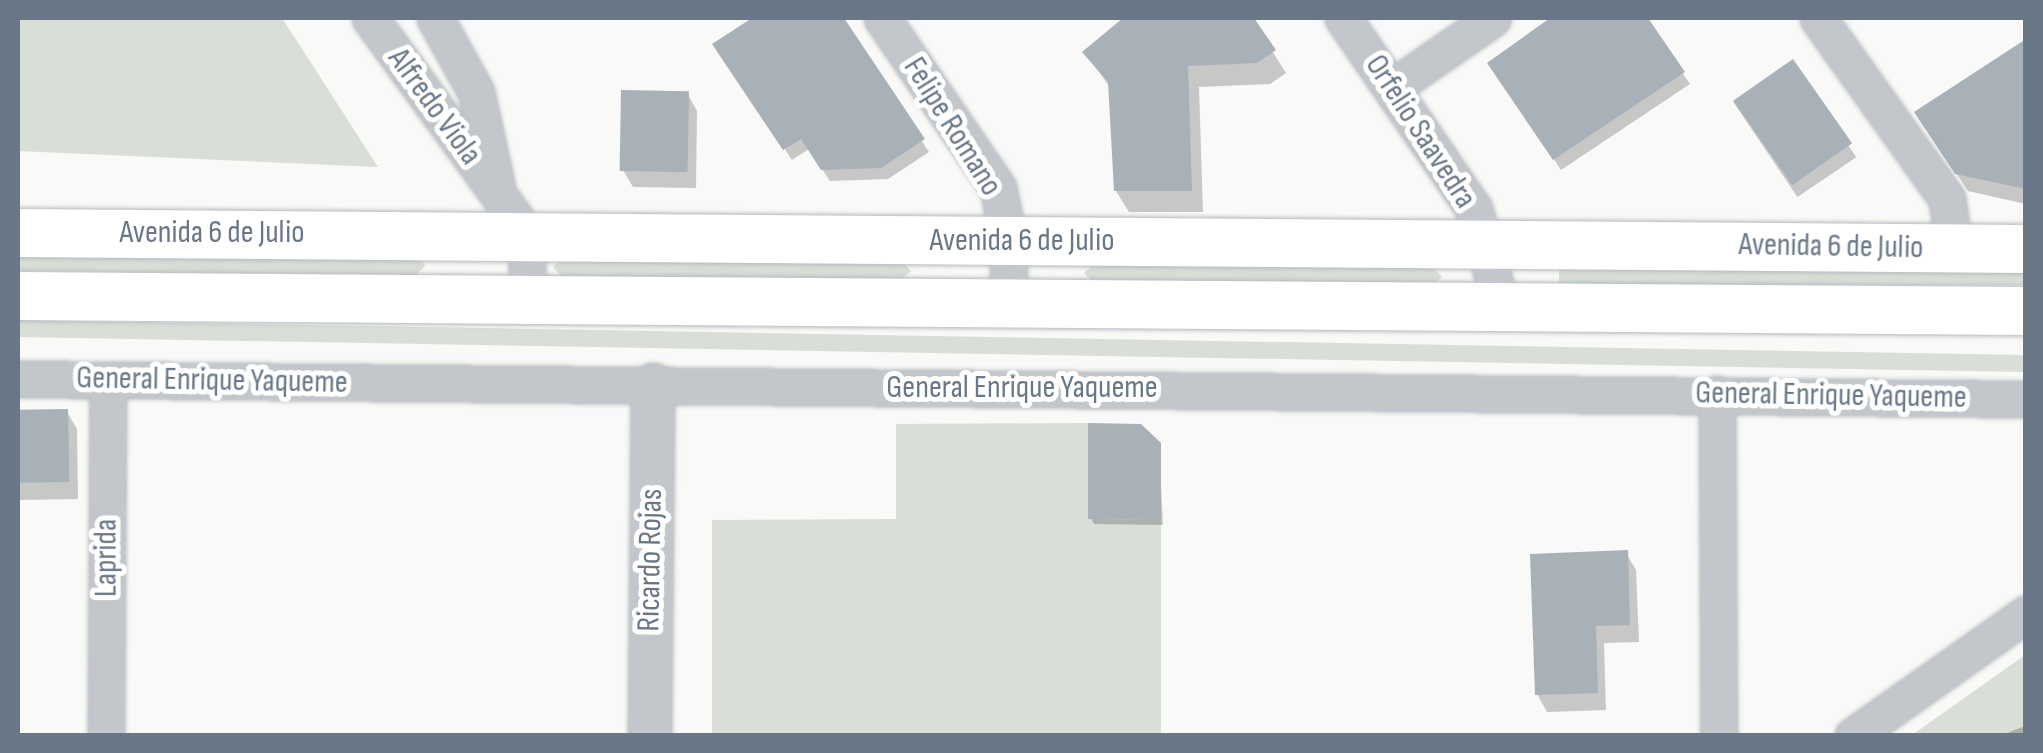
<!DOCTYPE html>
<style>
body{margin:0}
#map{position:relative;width:2043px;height:753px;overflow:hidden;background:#f9f9f7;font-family:"Sofia Sans Condensed",sans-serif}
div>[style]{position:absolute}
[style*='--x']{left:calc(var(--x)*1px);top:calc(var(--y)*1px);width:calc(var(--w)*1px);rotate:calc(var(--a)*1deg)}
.green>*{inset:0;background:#d9ded6;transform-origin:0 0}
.shadow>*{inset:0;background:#0003;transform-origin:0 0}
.building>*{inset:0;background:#a9b1b8;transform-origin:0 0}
.roads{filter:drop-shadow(0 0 2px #b5babf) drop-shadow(0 0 2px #b5babf)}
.minor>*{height:35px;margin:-17.5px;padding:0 17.5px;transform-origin:17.5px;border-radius:17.5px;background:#c3c6ca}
.tertiary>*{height:42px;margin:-21px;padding:0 21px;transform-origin:21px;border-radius:21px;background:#c3c6ca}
.secondary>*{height:48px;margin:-24px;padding:0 24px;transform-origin:24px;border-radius:24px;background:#fff}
span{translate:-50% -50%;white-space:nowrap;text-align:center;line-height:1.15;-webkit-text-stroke:10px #fff;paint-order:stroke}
.street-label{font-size:32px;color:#697787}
.frame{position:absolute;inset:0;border:20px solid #697787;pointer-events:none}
</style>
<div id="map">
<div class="green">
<div style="clip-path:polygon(18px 18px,282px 18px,378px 167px,18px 151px)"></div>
<div style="clip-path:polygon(18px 253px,422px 260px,425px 266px,416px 275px,18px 271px)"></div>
<div style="clip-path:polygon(562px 259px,902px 262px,911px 271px,902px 279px,561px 276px,553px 267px)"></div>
<div style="clip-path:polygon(1093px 265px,1434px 268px,1442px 277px,1433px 285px,1093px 282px,1084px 273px)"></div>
<div style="left:1559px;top:269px;width:466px;height:16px"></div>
<div style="left:18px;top:320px;width:2007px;height:17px;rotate:1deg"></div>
<div style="clip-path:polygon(1088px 423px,1089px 519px,1161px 520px,1161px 735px,712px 736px,712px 520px,896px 519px,896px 424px)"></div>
<div style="clip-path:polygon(2025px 655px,2025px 735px,1912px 735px)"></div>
</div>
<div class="shadow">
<div style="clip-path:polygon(757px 18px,841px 18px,929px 152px,888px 179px,830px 181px,809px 149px,792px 160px,716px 45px)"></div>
<div style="clip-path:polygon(1127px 18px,1251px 18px,1286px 73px,1270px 84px,1199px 87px,1203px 212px,1129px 212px,1116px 191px,1111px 89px,1085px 52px)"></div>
<div style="clip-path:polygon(1554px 18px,1645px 18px,1690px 84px,1561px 170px,1490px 64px)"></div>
<div style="clip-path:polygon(2026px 42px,2026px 204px,1968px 191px,1928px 130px)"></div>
<div style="left:1792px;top:62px;width:115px;height:71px;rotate:56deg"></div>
<div style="clip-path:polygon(687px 93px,697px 111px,696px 188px,633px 187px,623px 170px)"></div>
<div style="clip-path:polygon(67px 412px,77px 429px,78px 499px,18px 500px,18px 413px)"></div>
<div style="clip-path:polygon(1159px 445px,1163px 525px,1094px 524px,1091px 518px)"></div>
<div style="clip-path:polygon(1626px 553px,1636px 570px,1639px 642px,1604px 643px,1606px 710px,1547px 712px,1537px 694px)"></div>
<div style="clip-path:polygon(2025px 726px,2026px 736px,1999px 736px)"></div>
</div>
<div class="building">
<div style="clip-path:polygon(752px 18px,844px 18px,925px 139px,881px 168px,821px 170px,801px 139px,783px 150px,712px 44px)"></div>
<div style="clip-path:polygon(1123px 18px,1254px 18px,1276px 50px,1257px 63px,1188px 66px,1192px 191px,1114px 191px,1108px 82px,1082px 52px)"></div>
<div style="clip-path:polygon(1550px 18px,1648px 18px,1685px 72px,1553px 160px,1487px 63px)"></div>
<div style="clip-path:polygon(2026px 39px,2026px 189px,1955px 174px,1914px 112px)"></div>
<div style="left:1793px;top:59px;width:103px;height:73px;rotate:55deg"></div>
<div style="left:621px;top:90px;width:68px;height:81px;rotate:1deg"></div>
<div style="left:68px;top:409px;width:73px;height:50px;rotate:89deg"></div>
<div style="clip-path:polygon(1088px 423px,1141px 424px,1161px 443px,1161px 520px,1088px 519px)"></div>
<div style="clip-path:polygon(1628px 550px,1630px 625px,1596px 626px,1598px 693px,1535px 695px,1530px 554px)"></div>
</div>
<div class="roads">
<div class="minor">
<div style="--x:370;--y:18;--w:266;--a:54"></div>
<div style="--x:526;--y:233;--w:67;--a:88.3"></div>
<div style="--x:435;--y:18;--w:85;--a:61"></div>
<div style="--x:476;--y:92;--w:94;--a:77.7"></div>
<div style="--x:882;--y:18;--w:206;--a:55.7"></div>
<div style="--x:998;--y:188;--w:54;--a:78.3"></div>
<div style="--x:1009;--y:241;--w:61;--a:90.9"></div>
<div style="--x:1343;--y:18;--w:232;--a:55.6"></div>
<div style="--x:1474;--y:209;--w:104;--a:74.4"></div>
<div style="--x:1818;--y:18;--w:222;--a:54.5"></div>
<div style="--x:1947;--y:199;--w:49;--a:81.9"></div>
<div style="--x:1393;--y:87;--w:121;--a:-34.6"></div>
<div style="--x:18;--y:379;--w:2008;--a:0.57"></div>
<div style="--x:1717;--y:394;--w:342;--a:89.7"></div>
<div style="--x:106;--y:736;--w:356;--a:-89.7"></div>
<div style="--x:1853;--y:736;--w:212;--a:-35.2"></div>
</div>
<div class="tertiary">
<div style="--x:650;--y:736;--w:351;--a:-89.5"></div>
</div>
<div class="secondary">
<div style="--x:18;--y:233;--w:2008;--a:0.46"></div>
<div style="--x:18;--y:296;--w:2008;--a:0.43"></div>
</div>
</div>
<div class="street-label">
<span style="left:434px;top:107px;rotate:54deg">Alfredo Viola</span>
<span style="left:952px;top:127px;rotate:58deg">Felipe Romano</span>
<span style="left:1420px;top:132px;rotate:57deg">Orfelio Saavedra</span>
<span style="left:212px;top:233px">Avenida 6 de Julio</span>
<span style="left:1022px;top:241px">Avenida 6 de Julio</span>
<span style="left:1831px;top:247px;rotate:1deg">Avenida 6 de Julio</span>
<span style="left:212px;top:381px;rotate:1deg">General Enrique Yaqueme</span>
<span style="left:1022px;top:388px">General Enrique Yaqueme</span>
<span style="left:1831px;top:396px;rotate:1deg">General Enrique Yaqueme</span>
<span style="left:107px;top:558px;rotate:-90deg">Laprida</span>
<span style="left:651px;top:560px;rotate:-89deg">Ricardo Rojas</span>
</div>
<div class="frame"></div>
</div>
